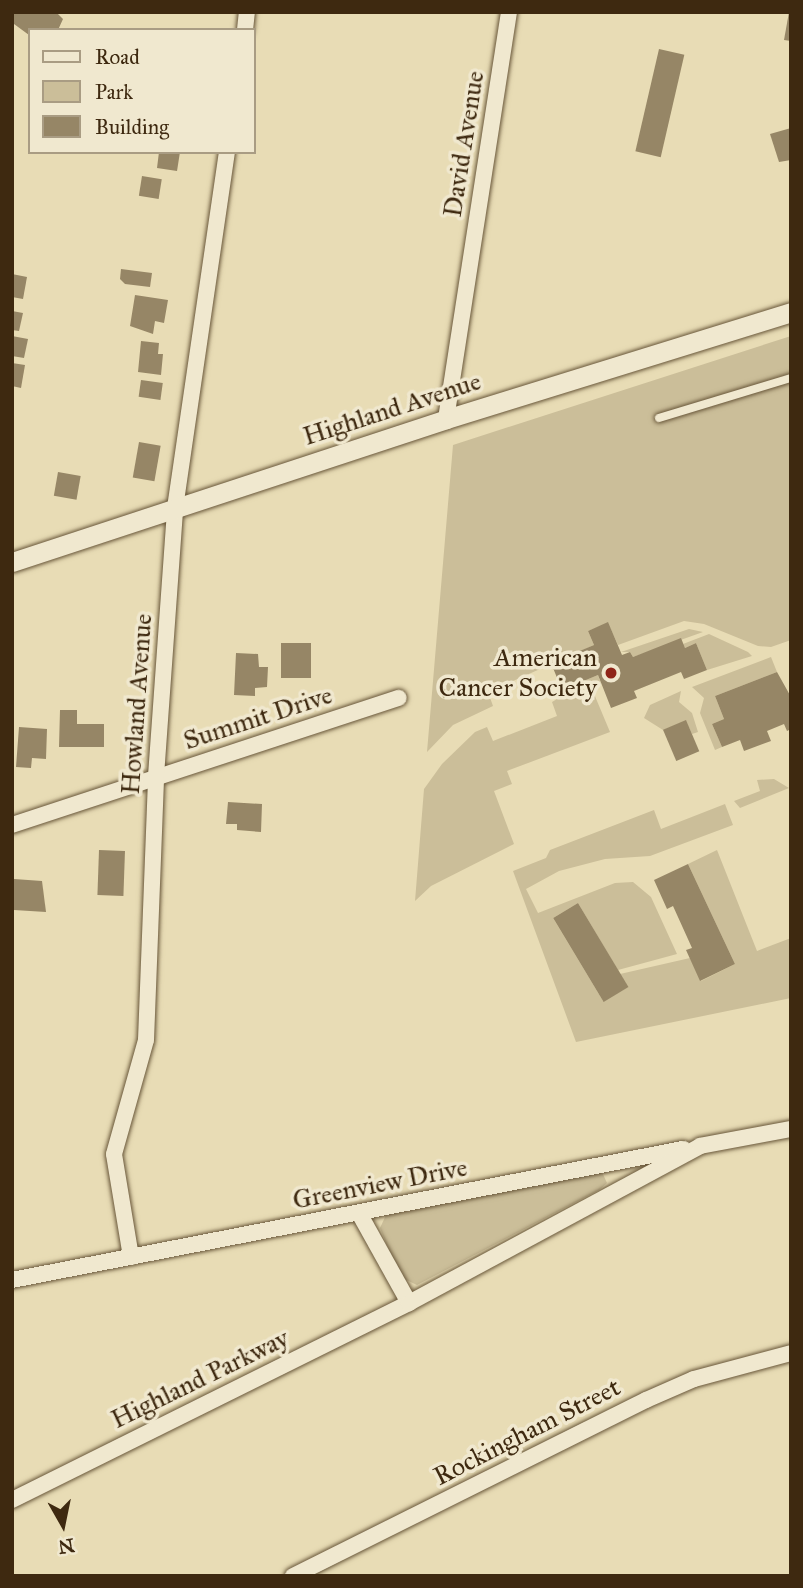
<!DOCTYPE html>
<style>
body{margin:0}
#map{position:relative;width:803px;height:1588px;overflow:hidden;background:#e8dcb5;font-family:"IM FELL Great Primer",serif}
div>[style]{position:absolute}
[style*='--x']{left:calc(var(--x)*1px);top:calc(var(--y)*1px);width:calc(var(--w)*1px);rotate:calc(var(--a)*1deg)}
.green>*{inset:0;background:#cbbe99}
.building>*{inset:0;background:#968666;transform-origin:0 0}
.roads{filter:drop-shadow(0 0 2px #685639) drop-shadow(0 0 2px #685639)}
.service>*{height:8px;margin:-4px;padding:0 4px;transform-origin:4px;border-radius:4px;background:#f0e8cf}
.minor>*{height:16px;margin:-8px;padding:0 8px;transform-origin:8px;border-radius:8px;background:#f0e8cf}
.tertiary>*{height:19px;margin:-9.5px;padding:0 9.5px;transform-origin:9.5px;border-radius:9.5px;background:#f0e8cf}
.dots>*{width:19px;height:19px;translate:-50% -50%;box-sizing:border-box;border:4px solid #f0e8cf;border-radius:50%}
span{translate:-50% -50%;white-space:nowrap;text-align:center;line-height:1.15;-webkit-text-stroke:7px #f0e8cf;paint-order:stroke}
.street-label{font-size:26px;color:#3e2910}
.poi-label{font-size:26px;color:#3e2910}
.right{translate:-100% -50%;text-align:right}
.frame{position:absolute;inset:0;border:14px solid #3e2910;pointer-events:none}
.legend{position:absolute;left:28px;top:28px;width:228px;height:126px;box-sizing:border-box;background:#f0e8cf;border:2px solid #a99c83;margin:0;padding:9px 12px;list-style:none;font-size:21px;color:#3e2910}
.legend li{display:flex;align-items:center;gap:14px;height:35px}
.legend b{width:35px;border:2px solid #a99c83}
.north{position:absolute;left:28px;top:1490px;width:70px;height:70px;-webkit-text-stroke:5px #f0e8cf;paint-order:stroke;rotate:171deg;font-size:19px;font-weight:700;line-height:28px;text-align:center;color:#3e2910}
.north::after{content:'';display:block;margin:auto;width:24px;height:32px;background:#3e2910;clip-path:polygon(50% 0,100% 100%,50% 72%,0 100%)}
</style>
<div id="map">
<div class="green">
<div style="clip-path:polygon(791px 336px,791px 640px,771px 647px,758px 646px,704px 624px,684px 621px,618px 645px,608px 623px,588px 631px,594px 645px,488px 692px,493px 706px,453px 725px,427px 752px,453px 445px)"></div>
<div style="clip-path:polygon(689px 629px,703px 632px,633px 657px,630px 652px,621px 652px)"></div>
<div style="clip-path:polygon(709px 634px,748px 652px,752px 656px,707px 670px,696px 643px,685px 648px,683px 644px)"></div>
<div style="clip-path:polygon(771px 657px,777px 672px,715px 696px,724px 719px,712px 724px,722px 747px,715px 750px,700px 713px,704px 698px,692px 687px)"></div>
<div style="clip-path:polygon(598px 675px,601px 684px,592px 689px,610px 732px,507px 771px,512px 784px,494px 791px,514px 844px,431px 886px,415px 901px,424px 789px,442px 764px,475px 732px,487px 727px,493px 741px,557px 716px,552px 702px,564px 695px,562px 690px)"></div>
<div style="clip-path:polygon(681px 691px,679px 702px,692px 713px,698px 732px,692px 734px,686px 721px,663px 730px,644px 718px,650px 705px)"></div>
<div style="clip-path:polygon(774px 779px,789px 788px,740px 808px,734px 801px,760px 791px,757px 780px)"></div>
<div style="clip-path:polygon(725px 804px,733px 825px,650px 856px,605px 859px,559px 871px,526px 889px,538px 913px,615px 883px,633px 882px,651px 897px,677px 954px,618px 970px,578px 903px,553px 918px,603px 1001px,628px 987px,620px 974px,690px 958px,701px 981px,735px 964px,688px 864px,717px 850px,757px 951px,791px 938px,791px 998px,576px 1042px,513px 871px,546px 858px,550px 850px,654px 810px,661px 829px)"></div>
<div style="clip-path:polygon(602px 1172px,607px 1183px,599px 1190px,417px 1285px,400px 1277px,380px 1228px,386px 1215px)"></div>
</div>
<div class="building">
<div style="clip-path:polygon(13px 12px,56px 12px,63px 19px,58px 30px,30px 30px,29px 35px,14px 24px)"></div>
<div style="clip-path:polygon(789px 12px,791px 12px,791px 41px,784px 40px)"></div>
<div style="left:659px;top:49px;width:26px;height:105px;rotate:13deg"></div>
<div style="clip-path:polygon(791px 128px,791px 160px,779px 162px,770px 134px)"></div>
<div style="clip-path:polygon(159px 152px,180px 152px,177px 171px,157px 168px)"></div>
<div style="left:142px;top:176px;width:20px;height:20px;rotate:9deg"></div>
<div style="clip-path:polygon(121px 269px,152px 273px,150px 287px,125px 284px,120px 279px)"></div>
<div style="clip-path:polygon(12px 274px,27px 277px,23px 299px,12px 297px)"></div>
<div style="clip-path:polygon(135px 295px,168px 300px,164px 323px,155px 321px,153px 334px,130px 326px)"></div>
<div style="clip-path:polygon(12px 311px,23px 313px,19px 331px,12px 330px)"></div>
<div style="clip-path:polygon(12px 336px,28px 339px,24px 358px,12px 356px)"></div>
<div style="clip-path:polygon(141px 341px,159px 343px,158px 354px,163px 354px,161px 375px,138px 372px)"></div>
<div style="clip-path:polygon(12px 363px,25px 365px,21px 388px,12px 386px)"></div>
<div style="left:141px;top:380px;width:22px;height:17px;rotate:8deg"></div>
<div style="left:139px;top:442px;width:22px;height:36px;rotate:10deg"></div>
<div style="left:58px;top:472px;width:23px;height:24px;rotate:10deg"></div>
<div style="clip-path:polygon(608px 622px,622px 655px,630px 652px,633px 657px,681px 638px,685px 648px,696px 643px,707px 670px,684px 679px,681px 672px,634px 691px,637px 698px,611px 708px,598px 675px,562px 690px,551px 663px,594px 645px,588px 631px)"></div>
<div style="left:281px;top:643px;width:30px;height:35px"></div>
<div style="clip-path:polygon(236px 653px,258px 654px,259px 667px,268px 667px,267px 687px,255px 688px,255px 696px,234px 695px)"></div>
<div style="clip-path:polygon(777px 672px,791px 697px,791px 729px,787px 731px,784px 724px,767px 731px,771px 741px,744px 751px,740px 740px,722px 747px,712px 724px,724px 719px,715px 696px)"></div>
<div style="clip-path:polygon(60px 710px,77px 710px,77px 724px,104px 724px,104px 747px,59px 747px)"></div>
<div style="left:686px;top:720px;width:34px;height:25px;rotate:67deg"></div>
<div style="clip-path:polygon(19px 727px,47px 729px,46px 759px,32px 758px,31px 768px,16px 767px)"></div>
<div style="clip-path:polygon(228px 802px,262px 804px,261px 832px,237px 830px,237px 824px,226px 824px)"></div>
<div style="left:99px;top:850px;width:26px;height:45px;rotate:2deg"></div>
<div style="clip-path:polygon(688px 864px,735px 964px,700px 981px,686px 950px,692px 948px,673px 906px,667px 909px,654px 880px)"></div>
<div style="clip-path:polygon(14px 879px,42px 881px,46px 912px,14px 910px)"></div>
<div style="left:578px;top:903px;width:98px;height:29px;rotate:59deg"></div>
</div>
<div class="roads">
<div class="service">
<div style="--x:659;--y:418;--w:138;--a:-16.9"></div>
</div>
<div class="minor">
<div style="--x:245;--y:30;--w:18;--a:-84"></div>
<div style="--x:446;--y:419;--w:412;--a:-81.2"></div>
<div style="--x:12;--y:825;--w:407;--a:-18.2"></div>
<div style="--x:359;--y:1213;--w:103;--a:60.9"></div>
<div style="--x:131;--y:1257;--w:104;--a:-99.4"></div>
<div style="--x:114;--y:1154;--w:118;--a:-74.3"></div>
<div style="--x:146;--y:1040;--w:264;--a:-87.8"></div>
<div style="--x:156;--y:776;--w:269;--a:-85.9"></div>
<div style="--x:175;--y:508;--w:360;--a:-81.7"></div>
<div style="--x:12;--y:1280;--w:684;--a:-11.05"></div>
<div style="--x:12;--y:1500;--w:443;--a:-26.4"></div>
<div style="--x:409;--y:1303;--w:331;--a:-28.3"></div>
<div style="--x:700;--y:1146;--w:93;--a:-10.6"></div>
<div style="--x:293;--y:1576;--w:394;--a:-26.5"></div>
<div style="--x:646;--y:1400;--w:52;--a:-23.6"></div>
<div style="--x:694;--y:1379;--w:100;--a:-15"></div>
</div>
<div class="tertiary">
<div style="--x:12;--y:562;--w:457;--a:-18.2"></div>
<div style="--x:446;--y:419;--w:361;--a:-17.2"></div>
</div>
</div>
<div class="dots">
<div style="left:611px;top:673px;background:#8f2418"></div>
</div>
<div class="street-label">
<span style="left:464px;top:144px;rotate:-81deg">David Avenue</span>
<span style="left:392px;top:409px;rotate:-18deg">Highland Avenue</span>
<span style="left:137px;top:704px;rotate:-86deg">Howland Avenue</span>
<span style="left:258px;top:718px;rotate:-18deg">Summit Drive</span>
<span style="left:380px;top:1184px;rotate:-11deg">Greenview Drive</span>
<span style="left:200px;top:1379px;rotate:-26deg">Highland Parkway</span>
<span style="left:527px;top:1432px;rotate:-27deg">Rockingham Street</span>
</div>
<div class="poi-label">
<span class="right" style="left:597px;top:673px">American<br>Cancer Society</span>
</div>
<div class="frame"></div>
<ul class="legend">
<li><b style="height:9px;background:#f0e8cf"></b>Road</li>
<li><b style="height:19px;background:#cbbe99"></b>Park</li>
<li><b style="height:19px;background:#968666"></b>Building</li>
</ul>
<div class="north">N</div>
</div>
